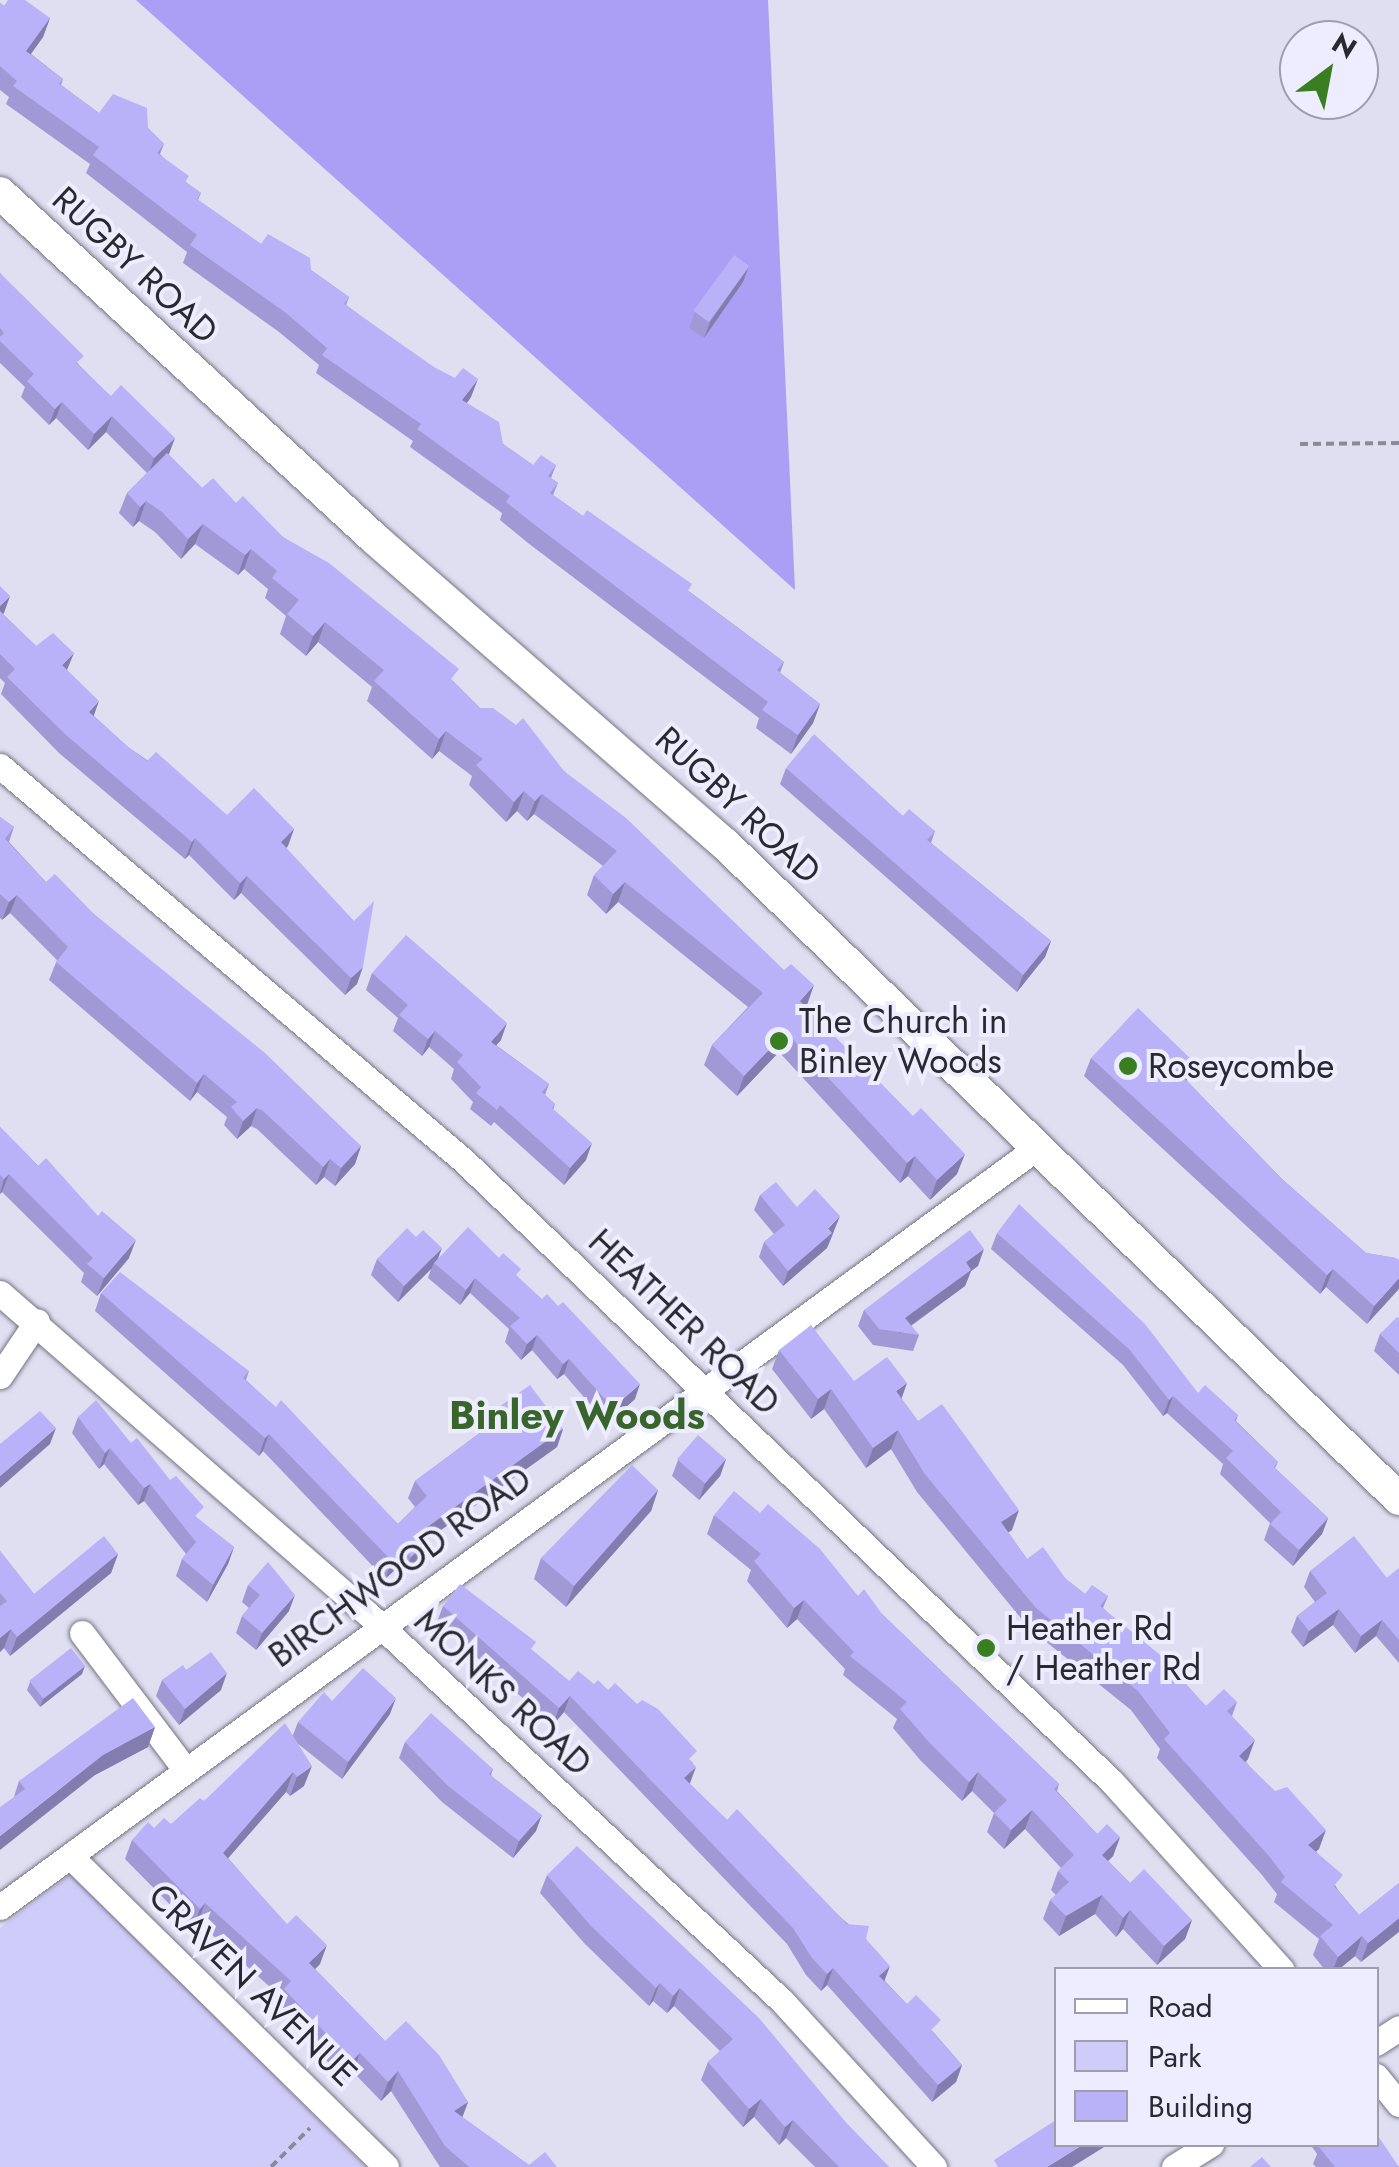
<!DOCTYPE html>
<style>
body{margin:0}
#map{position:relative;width:1399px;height:2167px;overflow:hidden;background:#e0dff1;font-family:Jost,sans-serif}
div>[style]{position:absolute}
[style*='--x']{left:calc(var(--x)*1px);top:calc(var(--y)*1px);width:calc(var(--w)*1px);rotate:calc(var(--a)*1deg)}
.green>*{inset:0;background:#d0ccf9}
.forest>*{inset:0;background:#aa9ff5}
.path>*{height:4px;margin-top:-2px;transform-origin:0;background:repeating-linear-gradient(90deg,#8b8a97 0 8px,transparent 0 13px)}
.roads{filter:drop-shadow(0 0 2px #757484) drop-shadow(0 0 2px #757484)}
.minor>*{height:25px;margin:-12.5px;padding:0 12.5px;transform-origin:12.5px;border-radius:12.5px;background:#fff}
.major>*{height:32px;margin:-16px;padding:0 16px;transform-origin:16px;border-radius:16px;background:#fff}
.wall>*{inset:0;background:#a099d5}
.shaded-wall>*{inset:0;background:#827dae}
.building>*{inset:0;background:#bab2f8;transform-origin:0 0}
.dots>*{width:28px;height:28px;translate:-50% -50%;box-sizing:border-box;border:5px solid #eeecff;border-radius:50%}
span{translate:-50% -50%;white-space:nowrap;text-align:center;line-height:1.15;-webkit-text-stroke:8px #eeecff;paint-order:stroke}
.street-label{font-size:35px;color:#2a2930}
.poi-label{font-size:35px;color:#2a2930}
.left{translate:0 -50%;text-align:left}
.quarter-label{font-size:40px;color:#38652b;font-weight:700}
.legend{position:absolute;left:1054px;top:1967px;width:325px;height:180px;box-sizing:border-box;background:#eeecff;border:2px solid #a09eac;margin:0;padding:12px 18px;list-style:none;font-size:30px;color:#2a2930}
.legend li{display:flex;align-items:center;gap:20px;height:50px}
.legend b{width:50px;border:2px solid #a09eac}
.north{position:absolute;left:1279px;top:20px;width:100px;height:100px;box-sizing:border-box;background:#eeecff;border:2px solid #a09eac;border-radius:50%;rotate:32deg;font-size:28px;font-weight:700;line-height:40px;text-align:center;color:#2a2930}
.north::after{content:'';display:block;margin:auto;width:35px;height:45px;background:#397e21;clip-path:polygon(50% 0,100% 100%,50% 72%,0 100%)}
</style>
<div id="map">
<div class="green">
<div style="clip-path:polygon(72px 1873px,365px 2167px,0 2167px,0 1928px)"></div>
</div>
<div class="forest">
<div style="clip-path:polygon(136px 0,768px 0,795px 590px)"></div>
</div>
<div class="path">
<div style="--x:1300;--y:444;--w:99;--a:-0.6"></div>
<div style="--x:271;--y:2167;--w:55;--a:-45"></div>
</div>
<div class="roads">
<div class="minor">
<div style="--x:0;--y:766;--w:608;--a:40.4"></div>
<div style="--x:463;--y:1160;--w:899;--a:43.78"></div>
<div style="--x:1112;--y:1782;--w:253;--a:47.9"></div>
<div style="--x:0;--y:1293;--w:488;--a:41.1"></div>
<div style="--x:368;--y:1614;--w:567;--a:43.07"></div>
<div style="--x:782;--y:2001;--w:225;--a:47.5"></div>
<div style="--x:0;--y:1376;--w:66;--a:-56.1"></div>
<div style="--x:82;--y:1633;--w:171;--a:52.9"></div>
<div style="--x:70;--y:1856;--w:443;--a:44.5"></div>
<div style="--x:0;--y:1907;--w:1288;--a:-36.22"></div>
<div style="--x:1376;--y:2043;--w:27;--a:-33"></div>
<div style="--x:1376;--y:2076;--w:36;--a:51"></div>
<div style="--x:1174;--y:2167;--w:44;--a:-31.9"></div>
</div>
<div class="major">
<div style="--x:0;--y:193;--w:510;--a:42.7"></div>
<div style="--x:375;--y:539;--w:464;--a:41.1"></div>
<div style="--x:725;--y:844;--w:940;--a:44.18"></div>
</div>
</div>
<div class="wall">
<div style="clip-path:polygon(0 3px,4px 6px,50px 18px,43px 37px,31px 54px,63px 79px,61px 85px,99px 113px,148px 128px,164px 144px,160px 154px,187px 183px,201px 193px,198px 200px,261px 244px,311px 270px,349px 297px,346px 305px,471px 397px,467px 403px,503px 444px,533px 465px,556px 465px,551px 478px,558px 483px,553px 495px,690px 592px,784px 662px,780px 673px,820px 704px,813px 723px,791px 754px,756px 728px,759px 718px,528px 543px,500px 520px,502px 513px,410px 447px,413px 441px,316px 373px,319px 365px,279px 332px,183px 263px,187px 252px,86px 173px,90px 164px,6px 104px,9px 97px,0 90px)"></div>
<div style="clip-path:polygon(749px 266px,743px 282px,704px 338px,689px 328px,695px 312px)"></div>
<div style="clip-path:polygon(0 273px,80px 366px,202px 488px,236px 503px,283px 537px,454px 682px,480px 708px,564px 771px,807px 1005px,806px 1007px,957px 1174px,930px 1200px,908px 1176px,900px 1183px,779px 1052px,737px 1096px,704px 1065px,712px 1045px,748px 1007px,618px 902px,606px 914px,587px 895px,594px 875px,603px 866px,534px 814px,527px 821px,517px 811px,506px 822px,469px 785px,472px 776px,439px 751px,432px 759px,367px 701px,372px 687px,318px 642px,306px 656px,280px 634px,286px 616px,265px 598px,268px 589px,244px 569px,238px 575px,195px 544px,181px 559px,155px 532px,139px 521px,133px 527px,119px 513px,127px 493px,147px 473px,106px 432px,88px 450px,56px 418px,49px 425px,21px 397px,25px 387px,0 363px)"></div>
<div style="clip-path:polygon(0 586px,3px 614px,36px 646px,67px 670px,94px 716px,128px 747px,227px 815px,294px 829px,286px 848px,357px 984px,345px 995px,241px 893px,234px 900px,189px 855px,185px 859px,59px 753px,1px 694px,5px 683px,0 678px)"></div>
<div style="clip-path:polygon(786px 768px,903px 816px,935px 831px,931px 843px,1051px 941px,1045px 957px,1017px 992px,780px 784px)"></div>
<div style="clip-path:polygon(0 817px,14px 827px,9px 842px,46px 882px,94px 914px,361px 1146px,355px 1164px,335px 1186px,324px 1177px,316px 1185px,257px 1129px,251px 1126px,237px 1139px,224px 1125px,227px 1117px,197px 1092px,190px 1101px,49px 980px,57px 960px,10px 913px,2px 920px,0 918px)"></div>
<div style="clip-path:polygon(372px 973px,501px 1040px,496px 1045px,549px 1084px,545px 1095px,555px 1104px,553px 1110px,586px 1160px,564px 1185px,494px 1122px,491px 1126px,470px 1109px,473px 1102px,451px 1079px,454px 1069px,429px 1047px,422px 1056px,393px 1031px,398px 1018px,366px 990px)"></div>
<div style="clip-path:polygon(1091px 1058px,1186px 1080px,1282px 1179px,1366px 1253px,1396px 1258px,1367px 1324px,1326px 1287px,1320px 1294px,1084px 1076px)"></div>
<div style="clip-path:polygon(0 1127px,129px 1258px,97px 1296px,81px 1282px,84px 1273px,2px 1192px,0 1194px)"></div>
<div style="clip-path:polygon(760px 1195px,834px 1231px,827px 1248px,783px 1286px,759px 1257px,764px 1242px,774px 1234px,754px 1210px)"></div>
<div style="clip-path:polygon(997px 1233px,1198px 1393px,1238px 1415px,1236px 1421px,1278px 1462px,1275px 1468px,1328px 1518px,1322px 1534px,1293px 1566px,1264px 1540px,1270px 1523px,1220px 1474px,1223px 1464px,1167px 1413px,1163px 1416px,1123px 1365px,991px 1249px)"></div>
<div style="clip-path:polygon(438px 1258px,518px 1278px,635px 1399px,607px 1424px,564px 1374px,557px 1379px,532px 1350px,521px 1360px,505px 1342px,509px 1329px,470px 1293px,460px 1305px,428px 1278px,431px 1269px,398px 1302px,371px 1275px,377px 1259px)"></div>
<div style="clip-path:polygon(978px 1266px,971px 1271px,965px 1286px,911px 1326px,919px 1335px,913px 1351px,873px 1345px,858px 1326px,864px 1310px)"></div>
<div style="clip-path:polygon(101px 1293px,249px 1371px,246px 1380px,398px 1524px,415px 1507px,408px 1498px,415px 1481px,481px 1432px,486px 1416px,563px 1429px,557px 1447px,427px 1540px,421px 1559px,405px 1574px,398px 1567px,385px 1579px,263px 1451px,259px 1456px,95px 1311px)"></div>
<div style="clip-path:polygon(1399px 1318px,1399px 1375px,1374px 1351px,1380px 1334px)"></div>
<div style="clip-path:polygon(779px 1350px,854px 1381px,901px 1398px,918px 1421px,1012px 1530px,1008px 1532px,1027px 1559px,1066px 1579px,1085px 1594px,1108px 1596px,1103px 1608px,1206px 1706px,1237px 1702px,1232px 1716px,1248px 1759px,1246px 1762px,1319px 1849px,1316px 1851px,1338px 1890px,1359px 1915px,1399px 1883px,1361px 1962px,1355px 1956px,1338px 1970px,1325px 1970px,1313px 1955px,1319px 1939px,1274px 1902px,1277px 1894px,1262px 1875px,1157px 1758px,1160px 1749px,1131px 1710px,1029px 1628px,917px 1492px,891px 1449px,866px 1468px,824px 1409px,811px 1419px,772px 1369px)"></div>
<div style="clip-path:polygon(78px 1417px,131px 1443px,199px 1520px,234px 1547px,228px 1564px,207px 1602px,176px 1576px,182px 1559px,186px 1554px,144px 1501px,138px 1505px,104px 1464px,99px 1469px,72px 1433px)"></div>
<div style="clip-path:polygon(726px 1459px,720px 1476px,699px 1500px,672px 1476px,678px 1460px)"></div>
<div style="clip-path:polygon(658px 1490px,651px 1511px,566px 1607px,534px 1579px,541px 1558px)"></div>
<div style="clip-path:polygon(714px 1515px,858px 1596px,882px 1614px,1059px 1784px,1057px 1791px,1097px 1834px,1120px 1837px,1113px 1856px,1108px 1861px,1130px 1883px,1192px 1920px,1185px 1939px,1157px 1965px,1123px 1929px,1116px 1937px,1095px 1914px,1059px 1936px,1043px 1919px,1050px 1900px,1056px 1895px,1051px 1890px,1058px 1871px,1061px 1868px,1025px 1829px,1004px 1849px,987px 1832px,994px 1813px,972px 1791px,962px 1801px,921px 1761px,893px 1728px,897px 1719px,843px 1675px,845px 1669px,797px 1619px,787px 1628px,747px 1581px,751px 1570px,707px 1534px)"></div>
<div style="clip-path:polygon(0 1551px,34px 1594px,118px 1554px,111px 1573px,10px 1656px,4px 1648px,0 1652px)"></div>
<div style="clip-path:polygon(1399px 1568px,1399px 1663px,1376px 1636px,1355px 1653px,1333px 1625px,1303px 1647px,1291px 1632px,1297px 1616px,1315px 1602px,1304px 1587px,1310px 1571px,1387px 1578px)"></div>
<div style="clip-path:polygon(248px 1585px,289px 1611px,256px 1650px,236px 1633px,242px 1616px,249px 1608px,242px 1602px)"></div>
<div style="clip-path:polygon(443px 1606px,533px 1651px,569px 1681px,594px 1684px,608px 1690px,693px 1763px,690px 1784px,727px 1820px,866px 1939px,885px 1981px,936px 2035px,962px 2065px,956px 2082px,932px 2102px,827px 1985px,821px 1991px,806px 1975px,787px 1944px,564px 1712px,553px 1725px,437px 1622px)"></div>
<div style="clip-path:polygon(186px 1670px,221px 1690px,179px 1725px,156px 1696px,162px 1680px)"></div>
<div style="clip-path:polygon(82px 1674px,40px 1707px,27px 1690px,30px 1682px)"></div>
<div style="clip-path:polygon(332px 1701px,390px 1714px,342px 1779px,297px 1743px,304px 1786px,290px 1796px,286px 1792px,228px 1858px,320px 1964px,315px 1969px,385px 2041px,468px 2102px,462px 2117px,529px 2165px,557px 2167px,440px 2167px,391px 2091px,381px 2101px,353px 2072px,345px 2080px,277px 2008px,281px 1997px,198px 1922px,193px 1928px,125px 1859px,132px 1840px,154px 1828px,171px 1824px,204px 1801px,293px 1735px,298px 1722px)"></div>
<div style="clip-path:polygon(155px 1727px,148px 1747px,95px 1775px,14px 1797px,19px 1781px)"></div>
<div style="clip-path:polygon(405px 1742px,493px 1769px,491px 1775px,536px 1831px,513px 1858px,442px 1802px,399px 1758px)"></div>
<div style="clip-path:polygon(547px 1875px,849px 2126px,889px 2167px,815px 2167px,786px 2138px,779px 2145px,754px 2117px,743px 2127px,701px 2080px,708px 2062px,720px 2051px,674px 2006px,667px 2013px,653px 2001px,649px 2006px,585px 1944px,540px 1893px)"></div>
<div style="clip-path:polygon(1310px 2144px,1376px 2144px,1399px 2167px,1316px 2167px,1313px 2164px,1317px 2154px)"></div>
</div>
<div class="shaded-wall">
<div style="clip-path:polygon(50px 18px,43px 37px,20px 69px,26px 51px)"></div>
<div style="clip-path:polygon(749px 266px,743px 282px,704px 338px,710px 322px)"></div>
<div style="clip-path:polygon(478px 379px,471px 397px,455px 419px,462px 400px)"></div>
<div style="clip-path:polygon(62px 402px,56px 418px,49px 425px,55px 409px)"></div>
<div style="clip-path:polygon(112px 416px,106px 432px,88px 450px,94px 434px)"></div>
<div style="clip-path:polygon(175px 438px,169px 454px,148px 475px,154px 458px)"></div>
<div style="clip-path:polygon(146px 501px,139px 521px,133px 527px,140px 507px)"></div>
<div style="clip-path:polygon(203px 524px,195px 544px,181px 559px,188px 539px)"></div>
<div style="clip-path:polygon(251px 549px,244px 569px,238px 575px,245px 555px)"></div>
<div style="clip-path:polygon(10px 596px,4px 613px,0 617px,0 606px)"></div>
<div style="clip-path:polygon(325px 622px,318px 642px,306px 656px,313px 636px)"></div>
<div style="clip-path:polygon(74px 653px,67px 670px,55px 682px,62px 665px)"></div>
<div style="clip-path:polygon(99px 701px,93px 718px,89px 712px)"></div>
<div style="clip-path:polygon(820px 704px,813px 723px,791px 754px,798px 735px)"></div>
<div style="clip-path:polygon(446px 731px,439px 751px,432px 759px,439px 739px)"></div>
<div style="clip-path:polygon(524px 791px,517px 811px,506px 822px,514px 802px)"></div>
<div style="clip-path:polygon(542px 794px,534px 814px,527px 821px,535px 801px)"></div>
<div style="clip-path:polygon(294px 829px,288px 846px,275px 860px,281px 842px)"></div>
<div style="clip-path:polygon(195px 838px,189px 855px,185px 859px,192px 842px)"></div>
<div style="clip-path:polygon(247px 876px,241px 893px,234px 900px,240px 883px)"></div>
<div style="clip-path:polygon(625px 882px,618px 902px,606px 914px,613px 894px)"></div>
<div style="clip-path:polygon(17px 895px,10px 913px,2px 920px,9px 902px)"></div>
<div style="clip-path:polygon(1051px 941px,1045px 957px,1017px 992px,1023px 975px)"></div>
<div style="clip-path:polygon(363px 967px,357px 984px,345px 995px,351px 978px)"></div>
<div style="clip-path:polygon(814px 985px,807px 1005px,792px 1021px,800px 1001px)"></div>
<div style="clip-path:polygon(507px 1023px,501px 1040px,485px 1058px,491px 1042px)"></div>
<div style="clip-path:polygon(435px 1031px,429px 1047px,422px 1056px,428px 1039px)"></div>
<div style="clip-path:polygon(786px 1032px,779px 1052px,737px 1096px,744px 1076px)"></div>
<div style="clip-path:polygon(1193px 1061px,1187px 1080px,1174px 1093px,1181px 1075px)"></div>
<div style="clip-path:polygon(204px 1074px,197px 1092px,190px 1101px,197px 1083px)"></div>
<div style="clip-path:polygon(257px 1108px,251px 1126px,237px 1139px,243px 1121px)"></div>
<div style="clip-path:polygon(592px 1143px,586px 1160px,564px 1185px,570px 1168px)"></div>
<div style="clip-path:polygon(361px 1146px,355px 1164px,335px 1186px,341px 1168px)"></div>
<div style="clip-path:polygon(965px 1154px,957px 1174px,930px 1200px,937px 1180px)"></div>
<div style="clip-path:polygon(915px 1156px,908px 1176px,900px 1183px,907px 1163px)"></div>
<div style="clip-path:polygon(330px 1159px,324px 1177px,316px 1185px,323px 1167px)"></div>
<div style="clip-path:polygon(9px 1174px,2px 1192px,0 1194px,4px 1179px)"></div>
<div style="clip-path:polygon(840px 1216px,827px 1248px,783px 1286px,788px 1271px)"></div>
<div style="clip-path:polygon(136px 1240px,129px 1258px,97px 1296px,104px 1278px)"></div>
<div style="clip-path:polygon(442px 1248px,436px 1264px,434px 1263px,431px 1269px,398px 1302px,404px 1286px)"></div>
<div style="clip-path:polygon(984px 1249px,978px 1266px,971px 1271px,965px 1286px,899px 1334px,905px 1318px,966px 1262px)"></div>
<div style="clip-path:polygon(1333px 1269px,1326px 1287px,1320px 1294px,1327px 1275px)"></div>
<div style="clip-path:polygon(475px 1278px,470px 1293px,460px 1305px,466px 1290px)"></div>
<div style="clip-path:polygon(1399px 1278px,1399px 1289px,1367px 1324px,1374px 1306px)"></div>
<div style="clip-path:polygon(537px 1335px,532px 1350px,521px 1360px,527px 1344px)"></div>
<div style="clip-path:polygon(569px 1359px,564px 1374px,557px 1379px,563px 1364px)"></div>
<div style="clip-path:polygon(907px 1383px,900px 1403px,896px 1391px)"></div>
<div style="clip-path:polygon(640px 1384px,635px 1399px,607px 1424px,613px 1408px)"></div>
<div style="clip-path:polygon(831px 1389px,824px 1409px,811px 1419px,818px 1399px)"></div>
<div style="clip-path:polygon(1173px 1396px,1167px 1413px,1163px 1416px,1169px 1400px)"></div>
<div style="clip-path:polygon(56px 1428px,50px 1444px,0 1488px,0 1476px)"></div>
<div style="clip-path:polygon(563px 1429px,557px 1447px,413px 1550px,419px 1533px)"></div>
<div style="clip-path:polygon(898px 1430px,891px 1449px,866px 1468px,873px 1448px)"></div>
<div style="clip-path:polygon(269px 1434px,263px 1451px,259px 1456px,265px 1438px)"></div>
<div style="clip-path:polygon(110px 1448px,104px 1464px,99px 1469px,105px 1453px)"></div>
<div style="clip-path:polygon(726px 1459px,720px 1476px,699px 1500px,705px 1483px)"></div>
<div style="clip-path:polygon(150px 1484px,144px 1501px,138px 1505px,144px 1488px)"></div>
<div style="clip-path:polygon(658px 1490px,651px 1511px,566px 1607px,574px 1586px)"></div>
<div style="clip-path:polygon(1019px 1510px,1012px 1530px,994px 1542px,1001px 1522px)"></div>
<div style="clip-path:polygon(1328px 1518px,1322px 1534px,1293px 1566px,1299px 1550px)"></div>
<div style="clip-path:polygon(428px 1541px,421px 1559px,405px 1574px,411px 1557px)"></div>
<div style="clip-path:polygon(234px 1547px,228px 1564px,207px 1602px,213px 1585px)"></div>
<div style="clip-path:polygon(404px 1549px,398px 1567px,385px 1579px,392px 1561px)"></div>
<div style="clip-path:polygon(118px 1554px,111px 1573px,10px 1656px,17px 1637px)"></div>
<div style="clip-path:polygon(295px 1595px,289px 1611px,256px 1650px,262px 1633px)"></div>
<div style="clip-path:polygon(804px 1600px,797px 1619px,787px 1628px,794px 1608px)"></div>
<div style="clip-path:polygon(1339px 1609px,1333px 1625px,1303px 1647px,1309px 1631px)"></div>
<div style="clip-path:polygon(1382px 1620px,1376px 1636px,1355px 1653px,1361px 1636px)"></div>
<div style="clip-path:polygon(11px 1629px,4px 1648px,0 1652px,0 1638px)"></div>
<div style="clip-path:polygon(85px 1666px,82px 1674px,40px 1707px,43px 1699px)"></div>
<div style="clip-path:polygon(227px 1673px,221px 1690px,179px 1725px,185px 1709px)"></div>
<div style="clip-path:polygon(570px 1696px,564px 1712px,553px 1725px,559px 1708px)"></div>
<div style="clip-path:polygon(396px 1698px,390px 1714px,342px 1779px,348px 1762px)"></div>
<div style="clip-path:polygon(155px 1727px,148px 1747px,95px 1775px,0 1850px,0 1836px,103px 1755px)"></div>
<div style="clip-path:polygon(1255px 1740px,1248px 1759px,1232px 1775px,1239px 1756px)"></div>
<div style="clip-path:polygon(312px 1766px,304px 1786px,290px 1796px,297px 1777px)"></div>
<div style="clip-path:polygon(696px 1767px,690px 1783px,678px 1795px,684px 1778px)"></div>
<div style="clip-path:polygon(293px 1772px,286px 1792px,216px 1872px,223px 1853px)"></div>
<div style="clip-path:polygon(978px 1772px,972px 1791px,962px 1801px,969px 1782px)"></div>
<div style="clip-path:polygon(1032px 1810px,1025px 1829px,1004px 1849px,1011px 1830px)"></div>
<div style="clip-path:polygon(542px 1815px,536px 1831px,513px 1858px,519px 1841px)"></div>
<div style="clip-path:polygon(1326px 1830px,1319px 1849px,1301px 1864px,1308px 1845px)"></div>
<div style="clip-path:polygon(1120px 1837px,1113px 1856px,1095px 1874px,1102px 1855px)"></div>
<div style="clip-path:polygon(1102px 1895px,1095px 1914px,1059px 1936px,1066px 1916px)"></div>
<div style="clip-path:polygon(205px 1903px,198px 1922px,193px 1928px,200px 1909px)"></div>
<div style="clip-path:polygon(1130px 1910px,1123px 1929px,1116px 1937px,1123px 1918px)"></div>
<div style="clip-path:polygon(1399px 1918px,1399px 1932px,1361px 1962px,1368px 1943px)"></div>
<div style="clip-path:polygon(1192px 1920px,1185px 1939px,1157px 1965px,1164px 1946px)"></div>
<div style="clip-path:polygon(1362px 1936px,1355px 1956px,1338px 1970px,1333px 1970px,1338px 1957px)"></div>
<div style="clip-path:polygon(327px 1945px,320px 1964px,302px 1982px,309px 1963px)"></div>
<div style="clip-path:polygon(890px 1966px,884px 1982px,879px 1976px)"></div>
<div style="clip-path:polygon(833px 1968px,827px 1985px,821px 1991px,827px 1974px)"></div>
<div style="clip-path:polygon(660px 1983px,653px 2001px,649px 2006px,656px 1988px)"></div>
<div style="clip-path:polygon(680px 1988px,674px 2006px,667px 2013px,673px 1996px)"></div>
<div style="clip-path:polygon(360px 2053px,353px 2072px,345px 2080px,352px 2061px)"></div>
<div style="clip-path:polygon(962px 2065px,956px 2082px,932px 2102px,938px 2085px)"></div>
<div style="clip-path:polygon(398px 2071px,391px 2091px,381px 2101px,388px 2082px)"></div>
<div style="clip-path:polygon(761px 2099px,754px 2117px,743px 2127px,749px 2109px)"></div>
<div style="clip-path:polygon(468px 2102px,461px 2121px,454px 2111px)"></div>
<div style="clip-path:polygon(793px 2120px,786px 2138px,779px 2145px,785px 2127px)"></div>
<div style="clip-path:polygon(1084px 2144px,1109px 2144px,1072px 2167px,1047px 2167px)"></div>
</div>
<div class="building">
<div style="clip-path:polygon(8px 0,25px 0,50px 18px,26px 51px,63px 79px,59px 84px,99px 113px,113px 94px,147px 108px,148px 128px,164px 144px,157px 153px,189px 176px,185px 182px,201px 193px,197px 199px,261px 244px,268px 234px,310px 258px,311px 270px,349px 297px,344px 304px,434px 367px,455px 378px,463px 368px,478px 379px,462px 400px,499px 422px,503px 444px,533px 465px,541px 455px,556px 465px,548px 476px,558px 483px,550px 493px,583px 516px,587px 510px,692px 584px,688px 591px,784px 662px,777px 670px,820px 704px,798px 735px,762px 710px,768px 702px,535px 525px,506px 502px,510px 496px,417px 429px,421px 424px,322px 355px,327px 348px,286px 313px,190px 245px,197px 235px,93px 155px,99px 147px,13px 86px,17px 81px,0 66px,0 3px,4px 6px)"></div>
<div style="left:734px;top:255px;width:19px;height:69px;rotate:36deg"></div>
<div style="clip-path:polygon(0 273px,84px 356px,76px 363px,111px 396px,121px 385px,175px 438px,154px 458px,112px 416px,94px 434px,62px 402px,55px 409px,27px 381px,34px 374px,0 341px,0 337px,4px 333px,0 328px)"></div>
<div style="clip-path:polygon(167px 453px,202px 488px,213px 478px,236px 503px,243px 496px,283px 537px,329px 563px,459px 669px,451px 679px,480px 708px,493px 708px,516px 725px,523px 718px,564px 771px,626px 818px,784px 970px,791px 964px,814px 985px,800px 1001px,913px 1116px,921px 1108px,965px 1154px,937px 1180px,915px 1156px,907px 1163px,786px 1032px,744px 1076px,712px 1045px,763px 993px,625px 882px,613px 894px,594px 875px,617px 851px,542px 794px,535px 801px,524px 791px,514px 802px,476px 765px,483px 759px,446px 731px,439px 739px,374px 681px,384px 670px,325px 622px,313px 636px,287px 614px,299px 600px,272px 578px,277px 571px,251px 549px,245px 555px,203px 524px,188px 539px,162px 512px,146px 501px,140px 507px,127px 493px)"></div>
<div style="clip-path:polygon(0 586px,10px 596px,0 606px)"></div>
<div style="clip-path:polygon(0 611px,36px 646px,53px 633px,74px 653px,62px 665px,99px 701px,89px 712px,128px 747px,147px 761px,156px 752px,227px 815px,254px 788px,294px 829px,281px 842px,354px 921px,374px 901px,363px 967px,351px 978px,247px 876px,240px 883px,195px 838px,192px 842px,66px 735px,7px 677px,15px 669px,0 654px)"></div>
<div style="clip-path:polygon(814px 734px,903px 816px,909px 809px,935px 831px,927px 840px,1051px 941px,1023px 975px,786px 768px)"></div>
<div style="clip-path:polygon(0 817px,14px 827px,5px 839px,46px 882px,55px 874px,94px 914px,265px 1053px,361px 1146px,341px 1168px,330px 1159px,323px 1167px,263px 1111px,257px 1108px,243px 1121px,231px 1107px,237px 1102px,204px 1074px,197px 1083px,56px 962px,68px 947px,17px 895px,9px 902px,0 894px)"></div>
<div style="clip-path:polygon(406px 935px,507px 1023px,491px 1042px,549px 1084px,542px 1092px,555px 1104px,552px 1108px,592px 1143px,570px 1168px,500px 1105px,497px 1110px,476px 1093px,481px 1087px,457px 1062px,463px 1055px,435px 1031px,428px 1039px,399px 1015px,408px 1005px,372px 973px)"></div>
<div style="clip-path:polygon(1138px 1008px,1193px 1061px,1181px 1075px,1282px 1179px,1366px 1253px,1396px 1258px,1399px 1260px,1399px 1278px,1374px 1306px,1333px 1269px,1327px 1275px,1091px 1058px)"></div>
<div style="clip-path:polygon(0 1127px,38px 1166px,46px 1158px,98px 1216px,102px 1211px,136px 1240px,104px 1278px,87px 1264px,93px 1258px,9px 1174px,4px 1179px,0 1175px)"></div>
<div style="clip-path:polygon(776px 1182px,797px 1207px,815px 1189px,840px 1216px,828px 1228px,832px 1233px,788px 1271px,764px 1242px,785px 1225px,760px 1195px)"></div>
<div style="clip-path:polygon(1019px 1204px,1145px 1324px,1198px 1393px,1205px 1385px,1238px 1415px,1234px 1420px,1278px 1462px,1274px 1467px,1328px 1518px,1299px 1550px,1270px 1524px,1281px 1512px,1226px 1458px,1233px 1451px,1173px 1396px,1169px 1400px,1129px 1349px,997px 1233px)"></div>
<div style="clip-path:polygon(468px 1227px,499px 1258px,503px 1253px,521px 1269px,516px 1275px,542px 1299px,547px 1294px,558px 1306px,563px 1302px,640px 1384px,613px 1408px,569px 1359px,563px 1364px,537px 1335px,527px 1344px,510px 1326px,520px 1318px,475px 1278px,466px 1290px,434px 1263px)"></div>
<div style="clip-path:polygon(407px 1228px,416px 1237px,423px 1230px,442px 1248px,404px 1286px,377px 1259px)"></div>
<div style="clip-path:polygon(970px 1230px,984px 1249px,966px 1262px,971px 1270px,905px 1318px,919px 1335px,879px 1329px,864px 1310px)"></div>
<div style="clip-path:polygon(120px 1272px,249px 1371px,243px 1378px,276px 1407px,281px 1400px,398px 1524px,427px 1496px,415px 1481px,492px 1424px,486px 1416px,530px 1385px,563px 1429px,419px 1533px,428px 1541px,411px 1557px,404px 1549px,392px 1561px,269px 1434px,265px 1438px,101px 1293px)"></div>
<div style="clip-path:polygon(1397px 1317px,1399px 1318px,1399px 1353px,1380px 1334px)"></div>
<div style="clip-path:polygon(811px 1325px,854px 1381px,887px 1357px,907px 1383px,896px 1391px,918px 1421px,942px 1404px,1019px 1510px,1001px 1522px,1027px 1559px,1043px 1547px,1066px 1579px,1085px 1594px,1092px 1585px,1108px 1596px,1100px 1606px,1159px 1654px,1206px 1706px,1224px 1689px,1237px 1702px,1227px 1711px,1255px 1740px,1239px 1756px,1275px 1791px,1287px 1787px,1326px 1830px,1308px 1845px,1343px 1875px,1334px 1886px,1359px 1915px,1399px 1883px,1399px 1918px,1368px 1943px,1362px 1936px,1338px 1957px,1320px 1936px,1333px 1925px,1281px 1882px,1285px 1877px,1269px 1856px,1164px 1739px,1170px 1733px,1138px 1691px,1036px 1608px,924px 1473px,898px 1430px,873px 1448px,831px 1389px,818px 1399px,779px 1350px)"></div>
<div style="clip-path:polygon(96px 1400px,131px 1443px,137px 1438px,170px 1480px,176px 1476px,204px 1507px,195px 1516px,234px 1547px,213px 1585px,182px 1559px,196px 1542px,150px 1484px,144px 1488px,110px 1448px,105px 1453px,78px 1417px)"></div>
<div style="clip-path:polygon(40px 1411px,56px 1428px,0 1476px,0 1444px)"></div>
<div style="left:698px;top:1435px;width:37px;height:32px;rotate:41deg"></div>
<div style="clip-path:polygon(632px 1465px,658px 1490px,574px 1586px,541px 1558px)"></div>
<div style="clip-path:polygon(734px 1491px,760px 1513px,768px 1504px,820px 1549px,858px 1596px,864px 1589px,882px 1614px,1059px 1784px,1054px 1789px,1097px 1834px,1107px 1824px,1120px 1837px,1102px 1855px,1130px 1883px,1144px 1869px,1192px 1920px,1164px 1946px,1130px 1910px,1123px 1918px,1102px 1895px,1066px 1916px,1050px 1900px,1069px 1882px,1058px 1871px,1074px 1855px,1032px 1810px,1011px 1830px,994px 1813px,1007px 1800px,978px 1772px,969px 1782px,928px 1741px,900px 1709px,907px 1702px,850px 1656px,854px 1652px,804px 1600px,794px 1608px,754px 1561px,761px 1554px,714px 1515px)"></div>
<div style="clip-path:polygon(104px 1536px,118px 1554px,17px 1637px,11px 1629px,0 1638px,0 1606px,7px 1601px,0 1593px,0 1551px,34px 1594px)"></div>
<div style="clip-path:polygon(1354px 1536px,1387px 1578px,1399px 1568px,1399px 1640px,1382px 1620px,1361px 1636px,1339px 1609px,1309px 1631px,1297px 1616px,1327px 1593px,1310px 1571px)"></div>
<div style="clip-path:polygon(268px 1562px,295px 1595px,262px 1633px,242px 1616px,260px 1595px,248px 1585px)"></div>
<div style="clip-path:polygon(460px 1584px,536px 1642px,531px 1649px,569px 1681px,578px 1671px,594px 1684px,598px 1680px,608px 1690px,615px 1683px,637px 1704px,642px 1700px,658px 1709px,697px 1751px,689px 1759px,696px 1767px,684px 1778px,727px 1820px,737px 1809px,847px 1924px,869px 1926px,866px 1939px,890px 1966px,879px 1976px,907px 2004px,916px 1995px,941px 2020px,931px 2030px,962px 2065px,938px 2085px,833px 1968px,827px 1974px,812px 1958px,793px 1928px,570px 1696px,559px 1708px,443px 1606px)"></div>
<div style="left:71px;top:1648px;width:23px;height:53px;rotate:52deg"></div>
<div style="clip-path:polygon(211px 1652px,227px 1673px,185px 1709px,162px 1680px,183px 1665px,186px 1670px)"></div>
<div style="clip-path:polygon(363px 1668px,396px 1698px,348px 1762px,298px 1722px,324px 1692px,332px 1701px)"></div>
<div style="clip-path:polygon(133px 1698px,155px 1727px,103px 1755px,0 1836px,0 1807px,25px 1789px,19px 1781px)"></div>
<div style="clip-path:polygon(431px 1713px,493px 1769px,489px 1774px,542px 1815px,519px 1841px,448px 1786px,405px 1742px)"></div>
<div style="clip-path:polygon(285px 1723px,312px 1766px,297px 1777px,293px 1772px,223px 1853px,287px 1924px,296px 1915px,327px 1945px,309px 1963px,385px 2041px,406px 2021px,439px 2055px,468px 2102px,454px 2111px,529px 2165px,545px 2152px,557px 2167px,469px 2167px,445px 2146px,398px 2071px,388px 2082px,360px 2053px,352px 2061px,284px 1989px,291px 1981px,205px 1903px,200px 1909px,132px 1840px,148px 1822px,154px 1828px,164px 1818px,171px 1824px,200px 1798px,204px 1801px)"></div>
<div style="clip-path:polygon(577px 1846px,759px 2018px,849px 2126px,889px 2167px,839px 2167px,793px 2120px,785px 2127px,761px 2099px,749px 2109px,708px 2062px,733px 2039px,680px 1988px,673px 1996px,660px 1983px,656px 1988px,591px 1926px,547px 1875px)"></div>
<div style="clip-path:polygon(1056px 2120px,1056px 2144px,1084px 2144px,1047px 2167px,998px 2167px,994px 2160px)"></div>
<div style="clip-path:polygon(1376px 2133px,1399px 2167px,1335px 2167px,1319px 2147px,1323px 2144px,1376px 2144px)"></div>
<div style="clip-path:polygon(1262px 2157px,1271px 2167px,1250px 2167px)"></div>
</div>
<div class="dots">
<div style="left:779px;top:1041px;background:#397e21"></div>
<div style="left:1128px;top:1066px;background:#397e21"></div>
<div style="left:986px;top:1648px;background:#397e21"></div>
</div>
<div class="street-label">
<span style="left:135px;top:265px;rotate:43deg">RUGBY ROAD</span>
<span style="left:738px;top:805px;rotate:43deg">RUGBY ROAD</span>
<span style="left:684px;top:1322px;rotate:44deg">HEATHER ROAD</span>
<span style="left:400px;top:1567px;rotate:-36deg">BIRCHWOOD ROAD</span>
<span style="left:503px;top:1692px;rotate:43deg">MONKS ROAD</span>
<span style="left:253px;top:1985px;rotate:44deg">CRAVEN AVENUE</span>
</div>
<div class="poi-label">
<span class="left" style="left:799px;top:1041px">The Church in<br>Binley Woods</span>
<span class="left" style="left:1148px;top:1066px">Roseycombe</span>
<span class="left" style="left:1006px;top:1648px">Heather Rd<br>/ Heather Rd</span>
</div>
<div class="quarter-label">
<span style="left:577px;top:1415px">Binley Woods</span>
</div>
<ul class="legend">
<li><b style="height:12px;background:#fff"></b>Road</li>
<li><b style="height:28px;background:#d0ccf9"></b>Park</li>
<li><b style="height:28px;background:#bab2f8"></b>Building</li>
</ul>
<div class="north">N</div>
</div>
